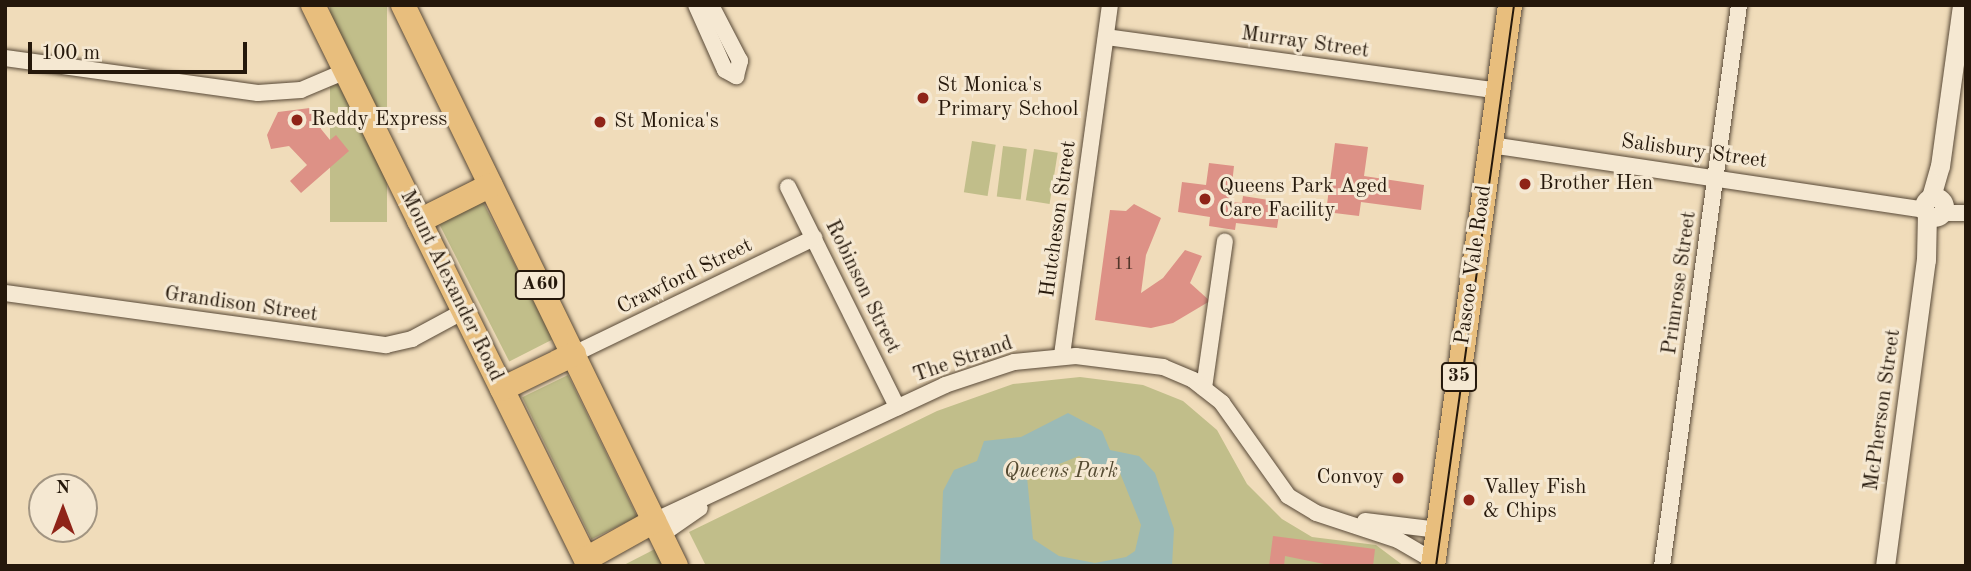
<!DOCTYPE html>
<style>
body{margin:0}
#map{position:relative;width:1971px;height:571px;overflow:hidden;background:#f0dcba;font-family:"Old Standard TT",serif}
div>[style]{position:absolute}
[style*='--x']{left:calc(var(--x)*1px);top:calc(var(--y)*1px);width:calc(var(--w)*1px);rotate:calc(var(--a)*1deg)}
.green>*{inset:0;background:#c1be8a;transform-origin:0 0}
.water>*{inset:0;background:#9bbab6}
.building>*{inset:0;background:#dd9186}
.roads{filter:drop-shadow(0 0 2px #584937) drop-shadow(0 0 2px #584937)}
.minor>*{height:16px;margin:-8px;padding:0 8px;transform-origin:8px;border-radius:8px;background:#f5e8d2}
.tertiary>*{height:19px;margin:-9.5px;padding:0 9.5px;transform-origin:9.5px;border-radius:9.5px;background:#f5e8d2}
.tertiary>.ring{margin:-9.5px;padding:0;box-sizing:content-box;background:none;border:19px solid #f5e8d2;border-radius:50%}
.primary>*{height:24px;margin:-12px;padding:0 12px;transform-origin:12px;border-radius:12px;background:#e8be7d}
.tram>*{height:2px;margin:-1px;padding:0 1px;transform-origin:1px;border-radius:1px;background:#25180b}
.dots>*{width:19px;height:19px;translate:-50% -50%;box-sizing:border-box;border:4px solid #f5e8d2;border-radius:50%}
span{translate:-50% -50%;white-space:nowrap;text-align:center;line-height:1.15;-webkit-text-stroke:6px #f5e8d2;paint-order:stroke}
.number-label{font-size:18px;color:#53362a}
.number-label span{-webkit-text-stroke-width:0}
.shield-label span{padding:2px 5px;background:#f5e8d2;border:2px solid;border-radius:5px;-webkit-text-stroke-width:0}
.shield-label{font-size:19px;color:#25180b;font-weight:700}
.street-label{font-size:21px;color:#25180b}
.poi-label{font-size:21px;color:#25180b}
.left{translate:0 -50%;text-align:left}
.right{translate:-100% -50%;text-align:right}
.park-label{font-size:21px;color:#544a31;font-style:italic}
.frame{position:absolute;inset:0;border:7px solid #25180b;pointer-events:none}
.north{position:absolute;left:28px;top:473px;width:70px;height:70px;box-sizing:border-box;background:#f5e8d2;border:2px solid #a29582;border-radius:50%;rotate:0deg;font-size:19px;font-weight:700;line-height:28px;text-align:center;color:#25180b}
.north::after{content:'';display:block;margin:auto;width:24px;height:32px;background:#8f2418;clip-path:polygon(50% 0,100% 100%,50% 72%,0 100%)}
.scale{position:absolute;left:28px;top:42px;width:219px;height:32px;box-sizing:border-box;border:4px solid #25180b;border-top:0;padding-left:9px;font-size:21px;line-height:24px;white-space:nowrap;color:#25180b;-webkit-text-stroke:5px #f5e8d2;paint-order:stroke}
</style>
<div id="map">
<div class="green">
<div style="left:330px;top:5px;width:57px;height:217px"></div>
<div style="left:972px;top:141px;width:24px;height:52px;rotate:9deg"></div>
<div style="left:1003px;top:146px;width:24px;height:51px;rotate:7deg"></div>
<div style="left:1034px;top:149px;width:24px;height:52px;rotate:9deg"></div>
<div style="left:483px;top:202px;width:154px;height:49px;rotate:63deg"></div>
<div style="left:568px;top:375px;width:158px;height:51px;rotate:64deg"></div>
<div style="clip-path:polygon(1080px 377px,1143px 385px,1183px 401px,1217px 430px,1247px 484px,1282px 519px,1312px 537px,1376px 545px,1404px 566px,706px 566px,689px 532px,937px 411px,1013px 384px)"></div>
<div style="clip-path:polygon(655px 549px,663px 566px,622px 566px)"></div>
</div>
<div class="water">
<div style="clip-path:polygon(evenodd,1068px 413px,1102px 431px,1110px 450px,1139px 456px,1155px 473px,1174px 529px,1172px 566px,940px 566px,943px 491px,954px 470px,977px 461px,984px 441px,1021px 437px,1068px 413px,1079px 456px,1101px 469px,1120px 473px,1141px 525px,1135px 551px,1126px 557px,1095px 563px,1059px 556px,1033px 539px,1027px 477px,1079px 456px)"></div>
</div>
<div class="building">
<div style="clip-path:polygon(318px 107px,321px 129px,330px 140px,336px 135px,349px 151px,301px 193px,290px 181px,307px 165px,289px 146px,271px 149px,267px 135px,278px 112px)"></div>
<div style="clip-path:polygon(1335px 143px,1368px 147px,1364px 176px,1424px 185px,1421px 210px,1361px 202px,1359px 216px,1326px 212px)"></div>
<div style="clip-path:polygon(1209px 163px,1234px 166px,1230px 202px,1242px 203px,1243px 196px,1281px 202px,1277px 228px,1236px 223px,1235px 230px,1209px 226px,1210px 217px,1178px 212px,1182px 182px,1206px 185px)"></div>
<div style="clip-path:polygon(1134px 204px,1161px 218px,1146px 255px,1141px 293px,1163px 278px,1185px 250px,1202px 256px,1190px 283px,1210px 301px,1173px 323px,1151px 328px,1095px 320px,1110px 210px,1126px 211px)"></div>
<div style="clip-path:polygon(1273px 536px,1375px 549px,1373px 566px,1329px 565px,1285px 556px,1284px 566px,1269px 566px)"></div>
</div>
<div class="roads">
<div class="minor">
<div style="--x:696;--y:5;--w:71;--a:66"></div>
<div style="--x:725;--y:70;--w:13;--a:29"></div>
<div style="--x:736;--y:76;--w:16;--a:-75"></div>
<div style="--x:740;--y:61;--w:63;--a:-117.4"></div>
<div style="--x:1106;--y:37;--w:396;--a:7.8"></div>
<div style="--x:5;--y:58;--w:255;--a:7.9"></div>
<div style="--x:258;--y:93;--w:43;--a:-4"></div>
<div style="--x:301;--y:90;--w:49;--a:-22.9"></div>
<div style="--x:1491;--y:145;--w:438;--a:8.5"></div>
<div style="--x:788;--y:187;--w:246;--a:63.6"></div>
<div style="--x:1943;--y:213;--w:23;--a:0"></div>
<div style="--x:5;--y:293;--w:385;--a:7.8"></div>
<div style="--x:386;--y:345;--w:27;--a:-13"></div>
<div style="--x:412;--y:339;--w:59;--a:-28.3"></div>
<div style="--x:574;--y:354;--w:267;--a:-25.8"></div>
<div style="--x:1062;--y:355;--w:353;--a:-82.2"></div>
<div style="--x:1204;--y:388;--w:148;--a:-81.9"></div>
<div style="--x:654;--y:521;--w:321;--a:-25"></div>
<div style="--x:945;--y:385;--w:73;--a:-18.4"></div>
<div style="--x:1014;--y:362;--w:62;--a:-5.5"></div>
<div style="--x:1076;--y:356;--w:88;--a:7.2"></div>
<div style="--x:1163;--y:367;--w:33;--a:23"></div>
<div style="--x:1193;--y:380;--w:37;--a:38"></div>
<div style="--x:1222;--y:403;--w:114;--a:54.6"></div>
<div style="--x:1288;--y:496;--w:33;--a:31"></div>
<div style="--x:1316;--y:513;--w:86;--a:18.2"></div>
<div style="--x:1398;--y:540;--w:42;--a:30.3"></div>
<div style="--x:1365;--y:521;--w:74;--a:7"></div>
<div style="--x:661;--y:535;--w:47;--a:-34.7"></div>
<div style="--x:1662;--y:566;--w:566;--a:-82.18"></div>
</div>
<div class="tertiary">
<div class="ring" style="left:1924px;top:197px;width:1px;height:1px"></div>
<div style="--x:1931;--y:197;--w:32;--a:-74"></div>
<div style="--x:1940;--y:166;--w:162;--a:-82.2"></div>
<div style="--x:1885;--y:566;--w:309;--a:-82.4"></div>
<div style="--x:1926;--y:260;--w:46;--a:-88.8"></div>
</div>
<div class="primary">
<div style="--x:313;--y:5;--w:625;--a:63.8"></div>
<div style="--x:403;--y:5;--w:624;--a:64.05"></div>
<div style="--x:419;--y:221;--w:80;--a:-26.6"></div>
<div style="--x:502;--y:389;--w:80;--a:-25.9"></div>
<div style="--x:586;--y:559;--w:78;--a:-29.2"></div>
<div style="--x:1433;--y:566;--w:566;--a:-82.18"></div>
</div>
</div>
<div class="tram">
<div style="--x:1436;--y:566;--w:566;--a:-82.08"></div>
</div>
<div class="dots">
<div style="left:923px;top:98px;background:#8f2418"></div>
<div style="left:297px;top:120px;background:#8f2418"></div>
<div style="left:600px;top:122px;background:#8f2418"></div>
<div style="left:1525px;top:184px;background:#8f2418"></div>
<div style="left:1205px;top:199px;background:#8f2418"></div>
<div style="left:1398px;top:478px;background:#8f2418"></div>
<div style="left:1469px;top:500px;background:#8f2418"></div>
</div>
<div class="number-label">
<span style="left:1124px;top:264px">11</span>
</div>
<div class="shield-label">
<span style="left:540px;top:285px">A60</span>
<span style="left:1459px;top:377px">35</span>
</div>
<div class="street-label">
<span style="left:1305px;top:43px;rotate:8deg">Murray Street</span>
<span style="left:1694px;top:152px;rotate:8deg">Salisbury Street</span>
<span style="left:1059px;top:219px;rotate:-82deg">Hutcheson Street</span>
<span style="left:1474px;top:265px;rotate:-82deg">Pascoe Vale Road</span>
<span style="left:685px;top:277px;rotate:-26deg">Crawford Street</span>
<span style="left:1680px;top:283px;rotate:-82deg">Primrose Street</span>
<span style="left:451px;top:286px;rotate:64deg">Mount Alexander Road</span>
<span style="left:862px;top:287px;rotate:64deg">Robinson Street</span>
<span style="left:241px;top:305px;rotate:8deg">Grandison Street</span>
<span style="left:963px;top:360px;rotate:-19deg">The Strand</span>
<span style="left:1883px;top:410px;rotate:-82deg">McPherson Street</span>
</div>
<div class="poi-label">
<span class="left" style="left:937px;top:98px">St Monica's<br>Primary School</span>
<span class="left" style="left:311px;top:120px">Reddy Express</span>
<span class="left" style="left:614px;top:122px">St Monica's</span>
<span class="left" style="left:1539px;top:184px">Brother Hen</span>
<span class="left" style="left:1219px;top:199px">Queens Park Aged<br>Care Facility</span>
<span class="right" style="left:1384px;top:478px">Convoy</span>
<span class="left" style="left:1483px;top:500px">Valley Fish<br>&amp; Chips</span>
</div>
<div class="park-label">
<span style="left:1061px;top:472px">Queens Park</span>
</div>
<div class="frame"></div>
<div class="north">N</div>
<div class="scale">100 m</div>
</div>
